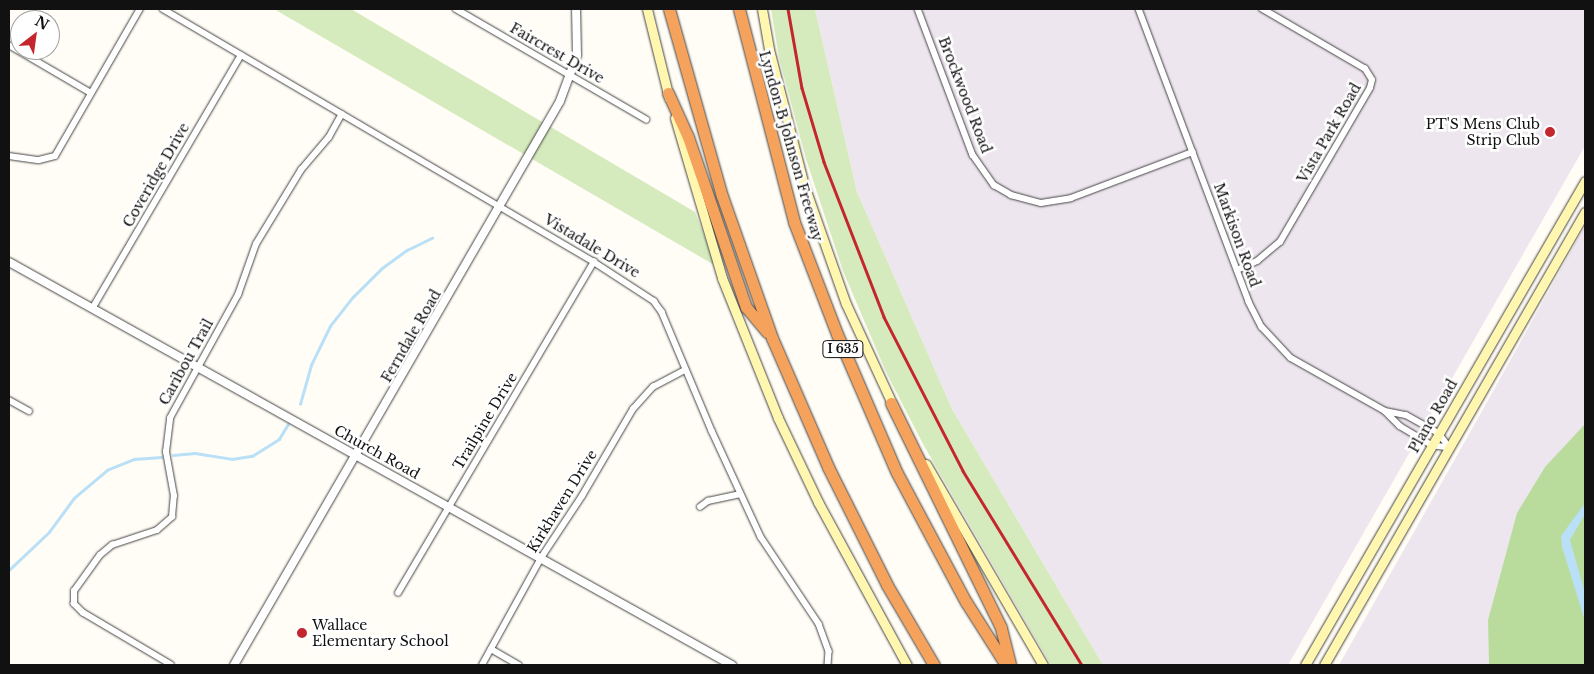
<!DOCTYPE html>
<html>
<head>
<meta charset="utf-8">
<style>
	body { margin:0 }
	#map { position:relative; width:1594px; height:674px; overflow:hidden; background:#fffdf5; font-family:"Libre Baskerville",serif }
	div>[style] { position:absolute }
	.industrial>* { inset:0; background:#eee6ef }
	.green>* { inset:0; background:#d5ebbd }
	.forest>* { inset:0; background:#b9dc9c }
	.water>* { inset:0; background:#b9e0f7 }
	.stream>* { height:2.5px; margin:-1.25px; padding:0 1.25px; transform-origin:1.25px; border-radius:1.25px; background:#b9e0f7 }
	.roads { filter:drop-shadow(0 0 1px #444) drop-shadow(0 0 1px #444) }
	.minor>* { height:5.5px; margin:-2.75px; padding:0 2.75px; transform-origin:2.75px; border-radius:2.75px; background:#fff }
	.tertiary>* { height:8px; margin:-4px; padding:0 4px; transform-origin:4px; border-radius:4px; background:#fff }
	.secondary>* { height:9px; margin:-4.5px; padding:0 4.5px; transform-origin:4.5px; border-radius:4.5px; background:#fff6b0 }
	.motorway>* { height:11px; margin:-5.5px; padding:0 5.5px; transform-origin:5.5px; border-radius:5.5px; background:#f5a25d }
	.rail>* { height:2.5px; margin:-1.25px; padding:0 1.25px; transform-origin:1.25px; border-radius:1.25px; background:#c4262e }
	.dots>* { width:14px; height:14px; translate:-50% -50%; box-sizing:border-box; border:2px solid #fff; border-radius:50% }
	span { translate:-50% -50%; white-space:nowrap; text-align:center; line-height:1.15; -webkit-text-stroke:5px #fff; paint-order:stroke }
	.shield-label span { padding:1px 4px; background:#fff; border:1px solid; border-radius:4px; -webkit-text-stroke-width:0 }
	.shield-label { font-size:12px; color:#111; font-weight:700 }
	.street-label { font-size:14px; color:#111 }
	.poi-label { font-size:14px; color:#111 }
	.right { translate:-100% -50%; text-align:right }
	.left { translate:0 -50%; text-align:left }
	.frame { position:absolute; inset:0; border:10px solid #111; pointer-events:none }
	.north { position:absolute; left:10px; top:10px; width:50px; height:50px; box-sizing:border-box; background:#fff; border:1px solid #a0a0a0; border-radius:50%; rotate:30deg; font-size:14px; font-weight:700; line-height:20px; text-align:center; color:#111 }
	.north::after { content:''; display:block; margin:auto; width:18px; height:22px; background:#c4262e; clip-path:polygon(50% 0,100% 100%,50% 72%,0 100%) }
</style>
</head>
<body>
<div id="map">
	<div class="industrial">
		<i style="clip-path:polygon(815px 9px,1585px 9px,1585px 146px,1288px 665px,1103px 665px,952px 409px,857px 192px)"></i>
		<i style="clip-path:polygon(1585px 226px,1585px 665px,1339px 665px,1473px 427px)"></i>
	</div>
	<div class="green">
		<i style="clip-path:polygon(274px 9px,351px 9px,695px 212px,716px 266px)"></i>
		<i style="clip-path:polygon(771px 9px,815px 9px,857px 192px,952px 409px,1103px 665px,1051px 665px,923px 444px,886px 372px,843px 271px,806px 159px,779px 58px)"></i>
	</div>
	<div class="forest">
		<i style="clip-path:polygon(1585px 424px,1585px 665px,1489px 665px,1488px 620px,1517px 513px,1545px 467px)"></i>
	</div>
	<div class="water">
		<i style="clip-path:polygon(1585px 503px,1585px 514px,1570px 540px,1585px 593px,1585px 621px,1562px 547px,1561px 536px)"></i>
	</div>
	<div class="stream">
		<i style="left:300px;top:404px;width:41px;rotate:-74.2deg"></i>
		<i style="left:311px;top:365px;width:43px;rotate:-64deg"></i>
		<i style="left:330px;top:326px;width:37px;rotate:-52deg"></i>
		<i style="left:353px;top:297px;width:41px;rotate:-45deg"></i>
		<i style="left:382px;top:268px;width:31px;rotate:-36deg"></i>
		<i style="left:407px;top:250px;width:28px;rotate:-26deg"></i>
		<i style="left:173px;top:455px;width:22px;rotate:-5deg"></i>
		<i style="left:195px;top:453px;width:37px;rotate:9deg"></i>
		<i style="left:232px;top:459px;width:20px;rotate:-9deg"></i>
		<i style="left:252px;top:456px;width:32px;rotate:-32deg"></i>
		<i style="left:279px;top:439px;width:17px;rotate:-59deg"></i>
		<i style="left:9px;top:570px;width:55px;rotate:-43.5deg"></i>
		<i style="left:49px;top:532px;width:42px;rotate:-53.7deg"></i>
		<i style="left:74px;top:498px;width:43px;rotate:-40.3deg"></i>
		<i style="left:107px;top:470px;width:29px;rotate:-22deg"></i>
		<i style="left:134px;top:459px;width:27px;rotate:-4deg"></i>
	</div>
	<div class="roads">
		<div class="minor">
			<i style="left:163px;top:9px;width:500px;rotate:30.4deg"></i>
			<i style="left:594px;top:262px;width:72px;rotate:33deg"></i>
			<i style="left:654px;top:301px;width:14px;rotate:54deg"></i>
			<i style="left:662px;top:312px;width:129px;rotate:67.2deg"></i>
			<i style="left:712px;top:431px;width:117px;rotate:65.2deg"></i>
			<i style="left:761px;top:537px;width:105px;rotate:56.3deg"></i>
			<i style="left:819px;top:624px;width:29px;rotate:70deg"></i>
			<i style="left:829px;top:651px;width:14px;rotate:94deg"></i>
			<i style="left:456px;top:9px;width:220px;rotate:30.1deg"></i>
			<i style="left:918px;top:9px;width:156px;rotate:69.4deg"></i>
			<i style="left:973px;top:155px;width:37px;rotate:55deg"></i>
			<i style="left:994px;top:185px;width:20px;rotate:30deg"></i>
			<i style="left:1011px;top:195px;width:31px;rotate:15deg"></i>
			<i style="left:1041px;top:203px;width:30px;rotate:-9deg"></i>
			<i style="left:1071px;top:198px;width:130px;rotate:-20.7deg"></i>
			<i style="left:1139px;top:9px;width:313px;rotate:69.4deg"></i>
			<i style="left:1249px;top:302px;width:28px;rotate:63deg"></i>
			<i style="left:1262px;top:327px;width:42px;rotate:46.9deg"></i>
			<i style="left:1291px;top:358px;width:108px;rotate:29.4deg"></i>
			<i style="left:1385px;top:411px;width:21px;rotate:45deg"></i>
			<i style="left:1400px;top:426px;width:37px;rotate:31deg"></i>
			<i style="left:1432px;top:445px;width:18px;rotate:9deg"></i>
			<i style="left:9px;top:45px;width:95px;rotate:30.3deg"></i>
			<i style="left:9px;top:156px;width:30px;rotate:8deg"></i>
			<i style="left:39px;top:160px;width:16px;rotate:-14deg"></i>
			<i style="left:55px;top:156px;width:170px;rotate:-60deg"></i>
			<i style="left:1237px;top:270px;width:22px;rotate:-24deg"></i>
			<i style="left:1257px;top:261px;width:30px;rotate:-40deg"></i>
			<i style="left:1280px;top:242px;width:178px;rotate:-59.7deg"></i>
			<i style="left:1370px;top:88px;width:8px;rotate:-76deg"></i>
			<i style="left:1372px;top:80px;width:13px;rotate:-122deg"></i>
			<i style="left:1365px;top:69px;width:119px;rotate:-149.8deg"></i>
			<i style="left:92px;top:309px;width:294px;rotate:-59.6deg"></i>
			<i style="left:9px;top:400px;width:23px;rotate:29deg"></i>
			<i style="left:1385px;top:411px;width:21px;rotate:11deg"></i>
			<i style="left:1406px;top:415px;width:38px;rotate:29deg"></i>
			<i style="left:1439px;top:433px;width:19px;rotate:54deg"></i>
			<i style="left:700px;top:507px;width:10px;rotate:-37deg"></i>
			<i style="left:708px;top:501px;width:33px;rotate:-12deg"></i>
			<i style="left:398px;top:593px;width:385px;rotate:-59.4deg"></i>
			<i style="left:491px;top:649px;width:32px;rotate:30deg"></i>
			<i style="left:171px;top:665px;width:102px;rotate:-149.4deg"></i>
			<i style="left:83px;top:613px;width:13px;rotate:-135deg"></i>
			<i style="left:74px;top:604px;width:13px;rotate:-90deg"></i>
			<i style="left:74px;top:591px;width:44px;rotate:-54.2deg"></i>
			<i style="left:100px;top:555px;width:16px;rotate:-40deg"></i>
			<i style="left:112px;top:545px;width:47px;rotate:-18.4deg"></i>
			<i style="left:157px;top:530px;width:20px;rotate:-41deg"></i>
			<i style="left:172px;top:517px;width:21px;rotate:-85deg"></i>
			<i style="left:174px;top:496px;width:45px;rotate:-100.3deg"></i>
			<i style="left:166px;top:452px;width:34px;rotate:-83deg"></i>
			<i style="left:170px;top:418px;width:141px;rotate:-61.1deg"></i>
			<i style="left:238px;top:295px;width:54px;rotate:-70.6deg"></i>
			<i style="left:256px;top:244px;width:87px;rotate:-58.7deg"></i>
			<i style="left:301px;top:170px;width:43px;rotate:-49.7deg"></i>
			<i style="left:329px;top:137px;width:26px;rotate:-61deg"></i>
			<i style="left:482px;top:665px;width:122px;rotate:-61.1deg"></i>
			<i style="left:541px;top:558px;width:74px;rotate:-56.5deg"></i>
			<i style="left:582px;top:496px;width:101px;rotate:-59.6deg"></i>
			<i style="left:633px;top:409px;width:30px;rotate:-48deg"></i>
			<i style="left:653px;top:387px;width:36px;rotate:-28deg"></i>
		</div>
		<div class="tertiary">
			<i style="left:9px;top:262px;width:828px;rotate:29.14deg"></i>
			<i style="left:234px;top:665px;width:651px;rotate:-59.97deg"></i>
			<i style="left:560px;top:101px;width:49px;rotate:-69.7deg"></i>
			<i style="left:577px;top:55px;width:46px;rotate:-91.2deg"></i>
		</div>
		<div class="secondary">
			<i style="left:647px;top:9px;width:92px;rotate:76.1deg"></i>
			<i style="left:762px;top:9px;width:41px;rotate:80.1deg"></i>
			<i style="left:769px;top:49px;width:140px;rotate:75.6deg"></i>
			<i style="left:804px;top:185px;width:126px;rotate:70.6deg"></i>
			<i style="left:846px;top:304px;width:115px;rotate:65.2deg"></i>
			<i style="left:675px;top:118px;width:167px;rotate:73.6deg"></i>
			<i style="left:722px;top:278px;width:151px;rotate:68.2deg"></i>
			<i style="left:778px;top:418px;width:93px;rotate:64.5deg"></i>
			<i style="left:818px;top:502px;width:186px;rotate:61.4deg"></i>
			<i style="left:926px;top:464px;width:233px;rotate:59.8deg"></i>
			<i style="left:1305px;top:665px;width:559px;rotate:-59.95deg"></i>
			<i style="left:1324px;top:665px;width:523px;rotate:-60.05deg"></i>
		</div>
		<div class="motorway">
			<i style="left:669px;top:9px;width:194px;rotate:74.2deg"></i>
			<i style="left:722px;top:196px;width:151px;rotate:70.6deg"></i>
			<i style="left:772px;top:338px;width:141px;rotate:66.5deg"></i>
			<i style="left:828px;top:467px;width:132px;rotate:63.4deg"></i>
			<i style="left:887px;top:585px;width:93px;rotate:59.6deg"></i>
			<i style="left:739px;top:9px;width:220px;rotate:75.5deg"></i>
			<i style="left:794px;top:222px;width:120px;rotate:69deg"></i>
			<i style="left:837px;top:334px;width:151px;rotate:66.7deg"></i>
			<i style="left:897px;top:473px;width:146px;rotate:61.9deg"></i>
			<i style="left:966px;top:602px;width:75px;rotate:57.6deg"></i>
			<i style="left:668px;top:93px;width:48px;rotate:65.6deg"></i>
			<i style="left:688px;top:137px;width:180px;rotate:71.2deg"></i>
			<i style="left:746px;top:307px;width:33px;rotate:50deg"></i>
			<i style="left:891px;top:403px;width:250px;rotate:63.9deg"></i>
			<i style="left:1001px;top:628px;width:38px;rotate:76deg"></i>
		</div>
	</div>
	<div class="rail">
		<i style="left:788px;top:9px;width:80px;rotate:80deg"></i>
		<i style="left:802px;top:88px;width:77px;rotate:73.4deg"></i>
		<i style="left:824px;top:162px;width:166px;rotate:68.8deg"></i>
		<i style="left:884px;top:317px;width:173px;rotate:62.8deg"></i>
		<i style="left:963px;top:471px;width:228px;rotate:58.5deg"></i>
	</div>
	<div class="dots">
		<i style="left:1550px;top:132px;background:#c4262e"></i>
		<i style="left:302px;top:633px;background:#c4262e"></i>
	</div>
	<div class="shield-label">
		<span style="left:843px;top:349px">I 635</span>
	</div>
	<div class="street-label">
		<span style="left:557px;top:53px;rotate:30deg">Faircrest Drive</span>
		<span style="left:965px;top:95px;rotate:69deg">Brockwood Road</span>
		<span style="left:1329px;top:133px;rotate:-60deg">Vista Park Road</span>
		<span style="left:791px;top:146px;rotate:74deg">Lyndon B Johnson Freeway</span>
		<span style="left:156px;top:175px;rotate:-60deg">Coveridge Drive</span>
		<span style="left:1237px;top:235px;rotate:70deg">Markison Road</span>
		<span style="left:592px;top:246px;rotate:31deg">Vistadale Drive</span>
		<span style="left:411px;top:336px;rotate:-60deg">Ferndale Road</span>
		<span style="left:186px;top:362px;rotate:-61deg">Caribou Trail</span>
		<span style="left:1433px;top:416px;rotate:-60deg">Plano Road</span>
		<span style="left:485px;top:421px;rotate:-59deg">Trailpine Drive</span>
		<span style="left:377px;top:452px;rotate:29deg">Church Road</span>
		<span style="left:562px;top:501px;rotate:-58deg">Kirkhaven Drive</span>
	</div>
	<div class="poi-label">
		<span class="right" style="left:1540px;top:132px">PT'S Mens Club<br>Strip Club</span>
		<span class="left" style="left:312px;top:633px">Wallace<br>Elementary School</span>
	</div>
	<div class="frame"></div>
	<div class="north">N</div>
</div>
</body>
</html>
